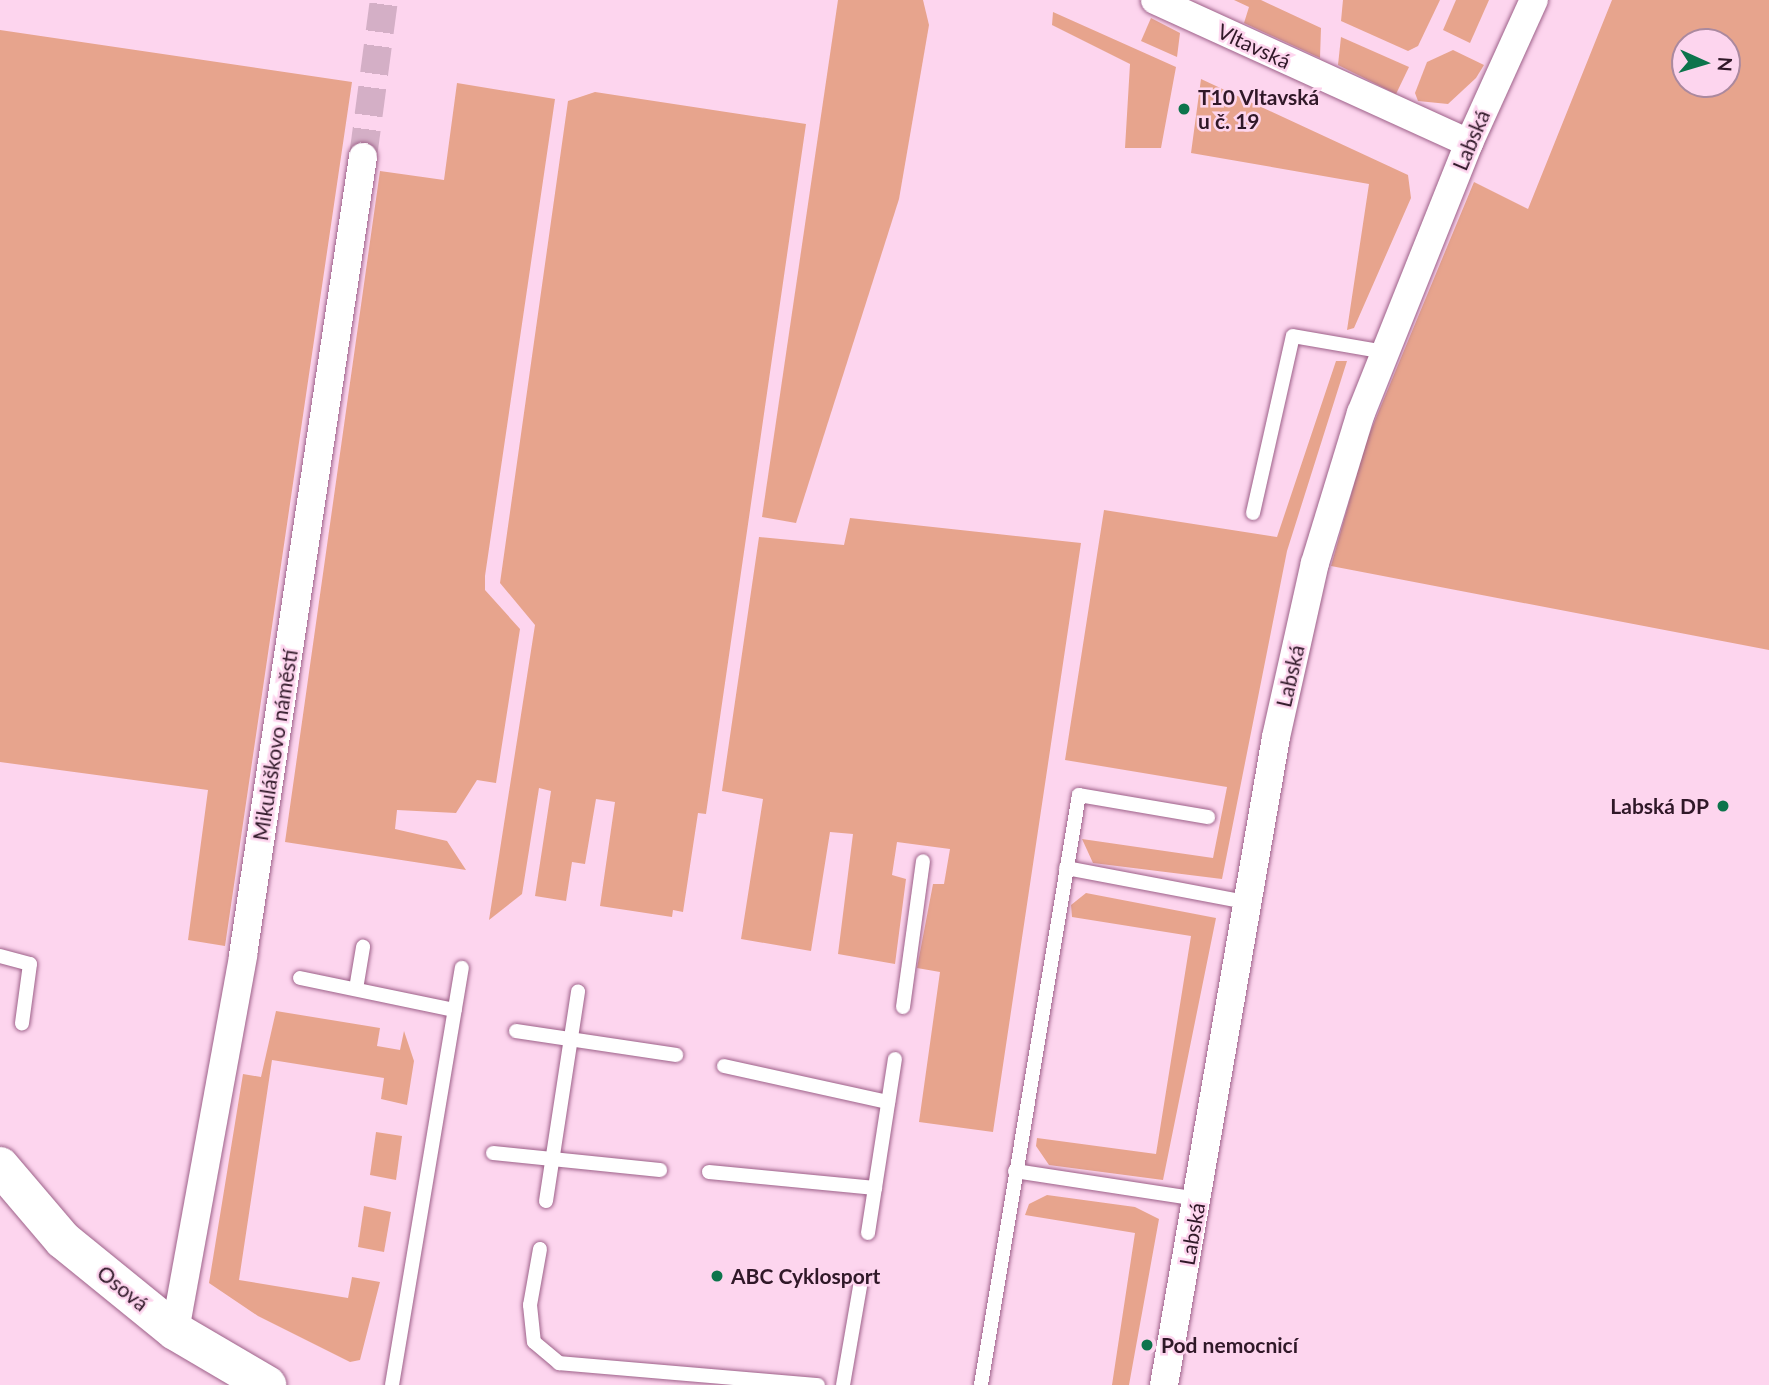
<!DOCTYPE html>
<html>
<head>
<meta charset="utf-8">
<style>
	body { margin:0 }
	#map { position:relative; width:1769px; height:1385px; overflow:hidden; background:#fdd5ee; font-family:Lato,sans-serif }
	div>[style] { position:absolute }
	.green>* { inset:0; background:#e7a48d }
	.street-tunnel>* { height:28px; margin-top:-14px; transform-origin:0; background:repeating-linear-gradient(90deg,#d4afc6 0 28px,transparent 0 42px) }
	.roads { filter:drop-shadow(0 0 2px #9d6189) drop-shadow(0 0 2px #9d6189) }
	.lane>* { height:14px; margin:-7px; padding:0 7px; transform-origin:7px; border-radius:7px; background:#fff }
	.street>* { height:28px; margin:-14px; padding:0 14px; transform-origin:14px; border-radius:14px; background:#fff }
	.secondary>* { height:38px; margin:-19px; padding:0 19px; transform-origin:19px; border-radius:19px; background:#fff }
	.dots>* { width:19px; height:19px; translate:-50% -50%; box-sizing:border-box; border:4px solid #fdd5ee; border-radius:50% }
	span { translate:-50% -50%; white-space:nowrap; text-align:center; line-height:1.15; -webkit-text-stroke:5px #fdd5ee; paint-order:stroke }
	.street-label { font-size:21px; color:#301828 }
	.poi-label { font-size:21px; color:#301828; font-weight:700 }
	.left { translate:0 -50%; text-align:left }
	.right { translate:-100% -50%; text-align:right }
	.north { position:absolute; left:1671px; top:28px; width:70px; height:70px; box-sizing:border-box; background:#fdd5ee; border:2px solid #ab899f; border-radius:50%; rotate:94deg; font-size:19px; font-weight:700; line-height:28px; text-align:center; color:#301828 }
	.north::after { content:''; display:block; margin:auto; width:24px; height:32px; background:#0d744c; clip-path:polygon(50% 0,100% 100%,50% 72%,0 100%) }
</style>
</head>
<body>
<div id="map">
	<div class="green">
		<i style="clip-path:polygon(838px 0,923px 0,929px 25px,899px 199px,796px 523px,762px 517px)"></i>
		<i style="clip-path:polygon(1234px 0,1261px 0,1321px 28px,1320px 58px,1244px 23px,1249px 7px)"></i>
		<i style="clip-path:polygon(1343px 0,1440px 0,1418px 46px,1408px 51px,1341px 21px)"></i>
		<i style="clip-path:polygon(1456px 0,1489px 0,1470px 43px,1443px 30px)"></i>
		<i style="clip-path:polygon(evenodd,1612px 0,1769px 0,1769px 650px,1331px 566px,1366px 442px,1474px 182px,1528px 209px,1612px 0,1685px 42px,1727px 42px,1727px 84px,1685px 84px,1685px 42px)"></i>
		<i style="clip-path:polygon(1053px 12px,1176px 67px,1161px 148px,1125px 148px,1130px 64px,1052px 25px)"></i>
		<i style="clip-path:polygon(1151px 18px,1180px 33px,1177px 57px,1141px 41px)"></i>
		<i style="clip-path:polygon(0 30px,352px 82px,225px 946px,188px 940px,208px 790px,0 762px)"></i>
		<i style="clip-path:polygon(1341px 37px,1409px 67px,1396px 94px,1338px 65px)"></i>
		<i style="clip-path:polygon(1453px 50px,1484px 65px,1476px 78px,1448px 104px,1418px 101px,1415px 93px,1427px 62px)"></i>
		<i style="clip-path:polygon(1201px 79px,1408px 175px,1411px 198px,1354px 328px,1347px 330px,1369px 184px,1191px 153px)"></i>
		<i style="clip-path:polygon(457px 83px,555px 99px,485px 576px,485px 590px,520px 629px,496px 783px,477px 780px,456px 813px,397px 810px,395px 829px,447px 841px,466px 870px,285px 842px,380px 171px,444px 180px)"></i>
		<i style="clip-path:polygon(595px 92px,806px 124px,706px 814px,698px 813px,683px 912px,673px 910px,672px 917px,600px 906px,615px 802px,596px 799px,585px 864px,572px 862px,566px 901px,535px 896px,551px 791px,539px 788px,522px 894px,489px 920px,535px 625px,500px 583px,568px 101px)"></i>
		<i style="clip-path:polygon(1336px 361px,1347px 361px,1287px 551px,1222px 879px,1093px 863px,1082px 839px,1213px 858px,1227px 787px,1065px 760px,1104px 510px,1277px 537px)"></i>
		<i style="clip-path:polygon(850px 518px,1081px 543px,993px 1132px,919px 1122px,940px 972px,917px 968px,933px 884px,944px 884px,950px 849px,897px 842px,892px 875px,906px 879px,895px 964px,838px 954px,853px 834px,830px 832px,811px 951px,741px 939px,763px 799px,722px 791px,759px 537px,844px 545px)"></i>
		<i style="clip-path:polygon(1086px 893px,1216px 918px,1163px 1180px,1049px 1165px,1036px 1146px,1037px 1138px,1156px 1154px,1191px 936px,1072px 917px,1071px 905px)"></i>
		<i style="clip-path:polygon(276px 1011px,380px 1028px,377px 1046px,400px 1050px,404px 1031px,414px 1061px,407px 1105px,381px 1099px,384px 1078px,272px 1060px,239px 1280px,348px 1298px,352px 1277px,380px 1282px,360px 1360px,350px 1362px,258px 1316px,209px 1283px,243px 1074px,261px 1077px)"></i>
		<i style="clip-path:polygon(376px 1132px,402px 1136px,396px 1180px,370px 1175px)"></i>
		<i style="clip-path:polygon(1047px 1195px,1135px 1207px,1159px 1219px,1129px 1385px,1112px 1385px,1135px 1233px,1025px 1215px,1029px 1204px)"></i>
		<i style="clip-path:polygon(364px 1206px,391px 1212px,384px 1252px,358px 1247px)"></i>
	</div>
	<div class="street-tunnel">
		<i style="left:363px;top:157px;width:158px;rotate:-82.4deg"></i>
	</div>
	<div class="roads">
		<div class="lane">
			<i style="left:1253px;top:513px;width:181px;rotate:-77.3deg"></i>
			<i style="left:1293px;top:336px;width:93px;rotate:9.9deg"></i>
			<i style="left:1066px;top:868px;width:183px;rotate:10.7deg"></i>
			<i style="left:0;top:956px;width:31px;rotate:15deg"></i>
			<i style="left:30px;top:964px;width:60px;rotate:97.7deg"></i>
			<i style="left:300px;top:978px;width:158px;rotate:11.7deg"></i>
			<i style="left:356px;top:989px;width:43px;rotate:-80.5deg"></i>
			<i style="left:903px;top:1007px;width:147px;rotate:-82.2deg"></i>
			<i style="left:516px;top:1031px;width:162px;rotate:8.5deg"></i>
			<i style="left:724px;top:1066px;width:168px;rotate:12.4deg"></i>
			<i style="left:493px;top:1153px;width:168px;rotate:5.8deg"></i>
			<i style="left:1015px;top:1171px;width:185px;rotate:8.7deg"></i>
			<i style="left:709px;top:1172px;width:167px;rotate:5.5deg"></i>
			<i style="left:546px;top:1201px;width:212px;rotate:-81.3deg"></i>
			<i style="left:868px;top:1233px;width:176px;rotate:-81.2deg"></i>
			<i style="left:540px;top:1249px;width:57px;rotate:100.1deg"></i>
			<i style="left:530px;top:1305px;width:37px;rotate:84deg"></i>
			<i style="left:534px;top:1342px;width:33px;rotate:40deg"></i>
			<i style="left:559px;top:1363px;width:260px;rotate:4.9deg"></i>
			<i style="left:392px;top:1385px;width:423px;rotate:-80.5deg"></i>
			<i style="left:843px;top:1385px;width:106px;rotate:-80.2deg"></i>
			<i style="left:981px;top:1385px;width:598px;rotate:-80.57deg"></i>
			<i style="left:1079px;top:795px;width:131px;rotate:9.7deg"></i>
		</div>
		<div class="street">
			<i style="left:1155px;top:0;width:345px;rotate:24.5deg"></i>
			<i style="left:175px;top:1331px;width:382px;rotate:-79.7deg"></i>
			<i style="left:243px;top:955px;width:807px;rotate:-81.45deg"></i>
			<i style="left:1164px;top:1385px;width:658px;rotate:-80.19deg"></i>
			<i style="left:1276px;top:737px;width:178px;rotate:-77.4deg"></i>
			<i style="left:1315px;top:563px;width:157px;rotate:-73deg"></i>
			<i style="left:1361px;top:413px;width:291px;rotate:-68.2deg"></i>
			<i style="left:1469px;top:143px;width:157px;rotate:-65.6deg"></i>
		</div>
		<div class="secondary">
			<i style="left:0;top:1166px;width:97px;rotate:49.6deg"></i>
			<i style="left:63px;top:1240px;width:144px;rotate:39.1deg"></i>
			<i style="left:175px;top:1331px;width:107px;rotate:30.4deg"></i>
		</div>
	</div>
	<div class="dots">
		<i style="left:1184px;top:109px;background:#0d744c"></i>
		<i style="left:1723px;top:806px;background:#0d744c"></i>
		<i style="left:717px;top:1276px;background:#0d744c"></i>
		<i style="left:1147px;top:1345px;background:#0d744c"></i>
	</div>
	<div class="street-label">
		<span style="left:1254px;top:46px;rotate:25deg">Vltavská</span>
		<span style="left:1471px;top:140px;rotate:-67deg">Labská</span>
		<span style="left:1290px;top:676px;rotate:-77deg">Labská</span>
		<span style="left:275px;top:745px;rotate:-81deg">Mikuláškovo náměstí</span>
		<span style="left:1192px;top:1234px;rotate:-80deg">Labská</span>
		<span style="left:123px;top:1288px;rotate:39deg">Osová</span>
	</div>
	<div class="poi-label">
		<span class="left" style="left:1198px;top:109px">T10 Vltavská<br>u č. 19</span>
		<span class="right" style="left:1709px;top:806px">Labská DP</span>
		<span class="left" style="left:731px;top:1276px">ABC Cyklosport</span>
		<span class="left" style="left:1161px;top:1345px">Pod nemocnicí</span>
	</div>
	<div class="north">N</div>
</div>
</body>
</html>
